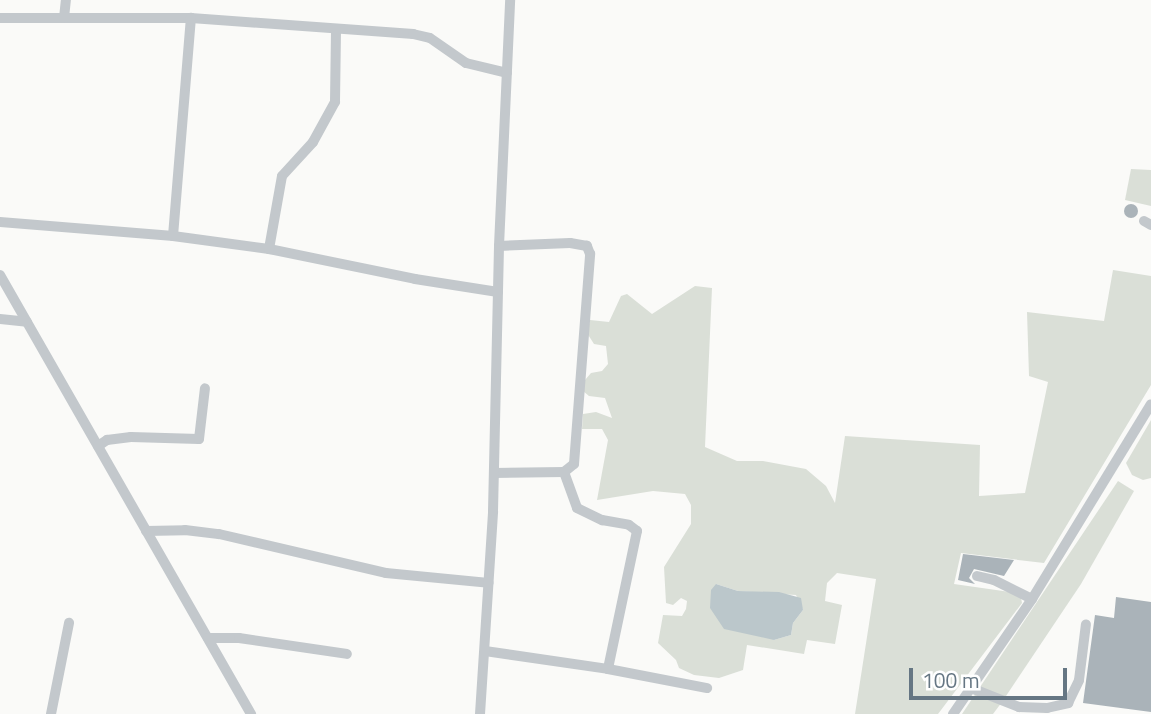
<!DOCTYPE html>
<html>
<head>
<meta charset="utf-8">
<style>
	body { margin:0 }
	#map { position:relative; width:1151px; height:714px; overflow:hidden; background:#fafaf8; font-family:"Titillium Web",sans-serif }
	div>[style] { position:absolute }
	.green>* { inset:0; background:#dadfd7 }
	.water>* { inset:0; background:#bbc7cb }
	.building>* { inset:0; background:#aab3b9 }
	.round { border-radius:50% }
	.minor>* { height:10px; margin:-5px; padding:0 5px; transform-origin:5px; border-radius:5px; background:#c3c8cc }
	span { translate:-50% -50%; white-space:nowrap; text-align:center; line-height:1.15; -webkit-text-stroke:7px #fff; paint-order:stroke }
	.scale { position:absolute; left:909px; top:668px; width:158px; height:32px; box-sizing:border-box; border:4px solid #657683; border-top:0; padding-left:9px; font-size:21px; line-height:24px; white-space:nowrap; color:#657683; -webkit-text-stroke:5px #fff; paint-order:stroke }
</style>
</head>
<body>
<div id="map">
	<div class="green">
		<i style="clip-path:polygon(1131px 169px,1151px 170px,1151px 206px,1125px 200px)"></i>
		<i style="clip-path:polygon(evenodd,1113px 270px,1151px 276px,1151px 385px,1044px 563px,961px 553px,954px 584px,1010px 592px,1021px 598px,1022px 603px,938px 714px,855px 714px,876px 579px,837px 573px,827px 583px,825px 601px,842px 605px,835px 644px,807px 640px,804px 654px,747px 645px,743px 670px,719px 678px,694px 675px,679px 668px,676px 660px,658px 643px,663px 615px,682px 616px,686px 609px,687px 601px,681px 598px,673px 605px,666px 603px,664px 567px,691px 524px,691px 505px,685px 494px,653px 491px,597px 500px,608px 440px,602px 429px,582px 429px,583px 414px,596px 412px,612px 418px,605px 398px,589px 396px,583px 391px,585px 380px,591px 373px,602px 371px,608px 364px,606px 346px,594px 344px,587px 333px,590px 320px,609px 322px,621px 296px,627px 294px,652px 314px,695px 286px,712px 288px,705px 447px,737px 461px,763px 461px,806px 469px,826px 486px,835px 503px,845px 436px,980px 445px,979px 496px,1025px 493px,1048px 382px,1029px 376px,1027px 312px,1104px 321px,1113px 270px,716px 584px,738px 591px,796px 595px,803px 610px,793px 623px,791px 635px,774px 640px,716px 584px)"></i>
		<i style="clip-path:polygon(1151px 420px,1151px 478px,1143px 480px,1132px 475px,1126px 463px)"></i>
		<i style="clip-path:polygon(1118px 481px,1134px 491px,1081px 584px,1002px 702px,993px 714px,962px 714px)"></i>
	</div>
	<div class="water">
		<i style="clip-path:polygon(716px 584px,738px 591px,779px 592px,801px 598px,803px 610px,793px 623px,791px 635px,774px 640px,724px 629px,710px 608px,711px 590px)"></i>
	</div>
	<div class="building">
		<i class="round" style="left:1124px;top:204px;width:14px;height:14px"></i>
		<i style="clip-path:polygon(963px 554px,1014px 560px,1004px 576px,974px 569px,969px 578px,975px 584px,958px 580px)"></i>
		<i style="clip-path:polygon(1116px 597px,1151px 602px,1151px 712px,1083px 703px,1095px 615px,1114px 618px)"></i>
	</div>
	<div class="minor">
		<i style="left:0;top:18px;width:191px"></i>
		<i style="left:191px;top:18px;width:223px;rotate:4.1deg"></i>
		<i style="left:413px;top:34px;width:17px;rotate:13deg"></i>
		<i style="left:430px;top:38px;width:44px;rotate:34.8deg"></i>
		<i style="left:466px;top:63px;width:42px;rotate:13.7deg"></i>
		<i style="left:64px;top:18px;width:18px;rotate:-84deg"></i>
		<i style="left:1144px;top:221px;width:8px;rotate:30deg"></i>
		<i style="left:0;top:222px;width:174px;rotate:4.6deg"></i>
		<i style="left:173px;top:236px;width:97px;rotate:7.7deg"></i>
		<i style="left:269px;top:249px;width:149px;rotate:11.6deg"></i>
		<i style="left:415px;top:279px;width:84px;rotate:8.9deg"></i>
		<i style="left:173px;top:236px;width:219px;rotate:-85.3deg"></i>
		<i style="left:269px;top:249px;width:74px;rotate:-79.9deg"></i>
		<i style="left:282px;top:176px;width:46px;rotate:-47.6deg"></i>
		<i style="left:313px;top:142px;width:46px;rotate:-61.2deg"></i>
		<i style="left:335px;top:102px;width:73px;rotate:-89.2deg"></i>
		<i style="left:0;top:275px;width:506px;rotate:60.24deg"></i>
		<i style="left:0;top:319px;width:27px;rotate:6deg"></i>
		<i style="left:98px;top:446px;width:11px;rotate:-34deg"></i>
		<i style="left:107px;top:440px;width:24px;rotate:-7deg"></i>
		<i style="left:131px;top:437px;width:68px;rotate:1.7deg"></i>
		<i style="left:199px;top:439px;width:51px;rotate:-83.3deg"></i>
		<i style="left:564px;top:472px;width:38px;rotate:70deg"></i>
		<i style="left:577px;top:508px;width:28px;rotate:26deg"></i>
		<i style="left:602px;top:520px;width:27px;rotate:10deg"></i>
		<i style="left:629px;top:525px;width:10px;rotate:37deg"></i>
		<i style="left:637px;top:531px;width:141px;rotate:101.9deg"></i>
		<i style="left:494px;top:473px;width:70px;rotate:-0.8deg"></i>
		<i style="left:564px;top:472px;width:13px;rotate:-39deg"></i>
		<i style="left:574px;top:464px;width:211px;rotate:-85.6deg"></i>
		<i style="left:590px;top:254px;width:9px;rotate:-111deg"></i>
		<i style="left:587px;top:246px;width:17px;rotate:-170deg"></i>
		<i style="left:570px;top:243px;width:71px;rotate:177.6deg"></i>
		<i style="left:146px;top:531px;width:39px;rotate:-1deg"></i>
		<i style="left:185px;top:530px;width:34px;rotate:7deg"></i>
		<i style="left:219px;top:534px;width:171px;rotate:13.1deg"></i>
		<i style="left:386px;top:573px;width:103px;rotate:5.5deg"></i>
		<i style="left:977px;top:576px;width:17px;rotate:13deg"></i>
		<i style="left:994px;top:580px;width:42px;rotate:26.6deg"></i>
		<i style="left:208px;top:638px;width:31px"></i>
		<i style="left:239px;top:638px;width:109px;rotate:8.4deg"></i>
		<i style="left:485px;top:651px;width:124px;rotate:8.3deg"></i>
		<i style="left:608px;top:669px;width:101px;rotate:10.9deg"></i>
		<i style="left:971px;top:688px;width:52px;rotate:21.6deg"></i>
		<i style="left:1019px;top:707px;width:28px;rotate:2deg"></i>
		<i style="left:1047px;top:708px;width:22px;rotate:-13deg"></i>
		<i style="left:1068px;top:703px;width:25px;rotate:-64deg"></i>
		<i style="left:1079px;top:680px;width:56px;rotate:-82.9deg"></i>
		<i style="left:51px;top:714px;width:93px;rotate:-78.8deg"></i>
		<i style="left:480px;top:714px;width:203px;rotate:-86.3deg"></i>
		<i style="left:493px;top:511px;width:265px;rotate:-88.7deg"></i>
		<i style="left:499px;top:246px;width:246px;rotate:-87.4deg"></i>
		<i style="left:953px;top:714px;width:140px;rotate:-55.5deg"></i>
		<i style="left:1032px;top:599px;width:228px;rotate:-58.6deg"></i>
	</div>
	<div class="scale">100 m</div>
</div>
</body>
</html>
